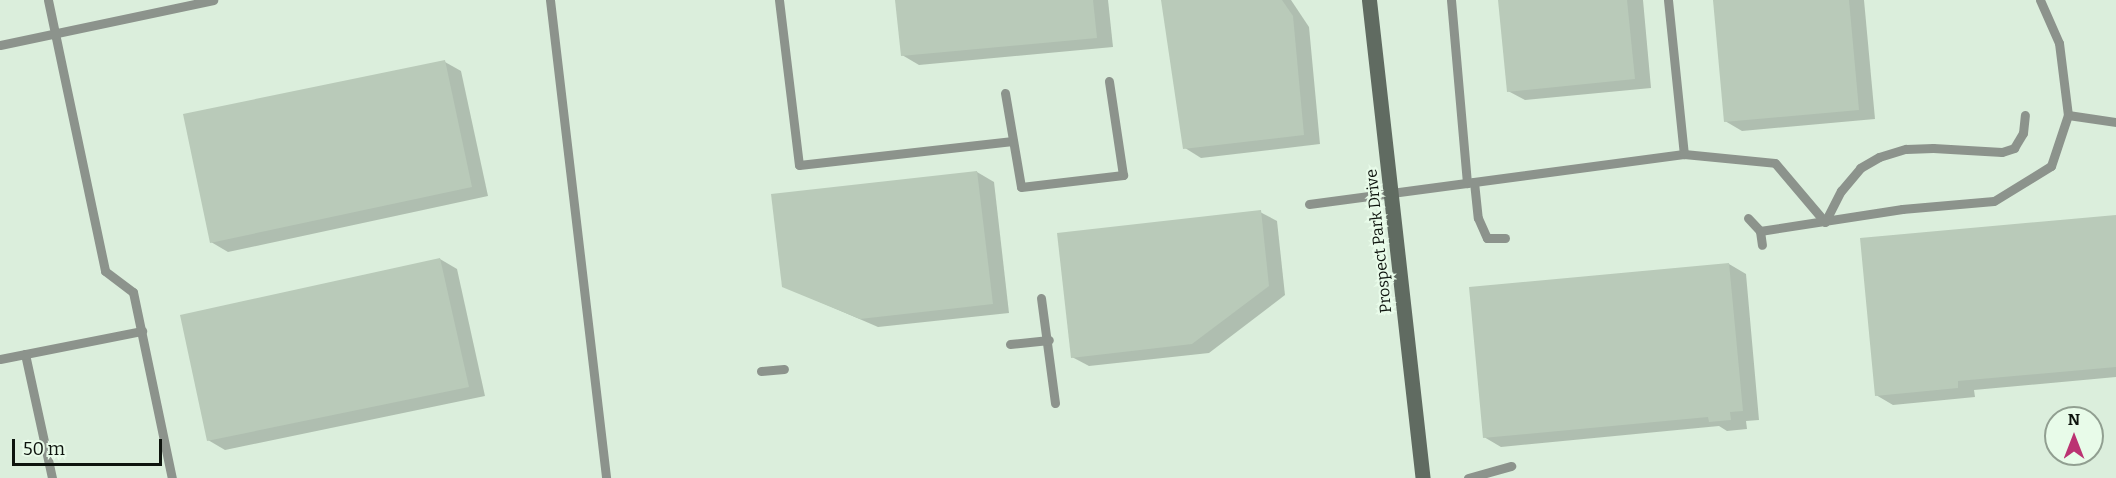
<!DOCTYPE html>
<html>
<head>
<meta charset="utf-8">
<style>
	body { margin:0 }
	#map { position:relative; width:2116px; height:478px; overflow:hidden; background:#dbeedc; font-family:Bitter,serif }
	div>[style] { position:absolute }
	.shadow>* { inset:0; background:#0003 }
	.building>* { inset:0; background:#b9cab9 }
	.lane>* { height:9px; margin:-4.5px; padding:0 4.5px; transform-origin:4.5px; border-radius:4.5px; background:#8c938c }
	.secondary>* { height:15px; margin:-7.5px; padding:0 7.5px; transform-origin:7.5px; border-radius:7.5px; background:#606b61 }
	span { translate:-50% -50%; white-space:nowrap; text-align:center; line-height:1.15; -webkit-text-stroke:4.5px #e8fbe9; paint-order:stroke }
	.street-label { font-size:16px; color:#0e140e }
	.north { position:absolute; left:2044px; top:406px; width:60px; height:60px; box-sizing:border-box; background:#e8fbe9; border:2px solid #919f91; border-radius:50%; rotate:0deg; font-size:16px; font-weight:700; line-height:24px; text-align:center; color:#0e140e }
	.north::after { content:''; display:block; margin:auto; width:21px; height:27px; background:#bb3372; clip-path:polygon(50% 0,100% 100%,50% 72%,0 100%) }
	.scale { position:absolute; left:12px; top:439px; width:150px; height:27px; box-sizing:border-box; border:3px solid #0e140e; border-top:0; padding-left:8px; font-size:18px; line-height:21px; white-space:nowrap; color:#0e140e; -webkit-text-stroke:4px #e8fbe9; paint-order:stroke }
</style>
</head>
<body>
<div id="map">
	<div class="shadow">
		<i style="clip-path:polygon(897px 0,1108px 0,1113px 47px,919px 65px,902px 55px)"></i>
		<i style="clip-path:polygon(1163px 0,1291px 0,1309px 27px,1320px 144px,1201px 158px,1185px 148px)"></i>
		<i style="clip-path:polygon(1499px 0,1643px 0,1651px 88px,1525px 100px,1508px 91px)"></i>
		<i style="clip-path:polygon(1714px 0,1864px 0,1875px 119px,1742px 131px,1725px 121px)"></i>
		<i style="clip-path:polygon(445px 62px,461px 71px,488px 196px,228px 252px,211px 242px)"></i>
		<i style="clip-path:polygon(977px 172px,994px 182px,1009px 313px,878px 327px,783px 286px)"></i>
		<i style="clip-path:polygon(1260px 212px,1277px 221px,1285px 295px,1209px 353px,1089px 366px,1072px 357px)"></i>
		<i style="clip-path:polygon(2116px 216px,2116px 377px,1974px 390px,1975px 397px,1893px 405px,1876px 395px)"></i>
		<i style="clip-path:polygon(440px 259px,457px 269px,485px 396px,225px 450px,208px 440px)"></i>
		<i style="clip-path:polygon(1729px 264px,1746px 274px,1759px 420px,1746px 421px,1747px 429px,1727px 431px,1719px 426px,1501px 447px,1484px 437px)"></i>
	</div>
	<div class="building">
		<i style="clip-path:polygon(895px 0,1093px 0,1097px 38px,901px 56px)"></i>
		<i style="clip-path:polygon(1161px 0,1282px 0,1293px 16px,1304px 135px,1183px 149px)"></i>
		<i style="clip-path:polygon(1498px 0,1627px 0,1635px 79px,1507px 92px)"></i>
		<i style="clip-path:polygon(1713px 0,1849px 0,1859px 110px,1724px 122px)"></i>
		<i style="clip-path:polygon(445px 60px,472px 187px,210px 243px,183px 114px)"></i>
		<i style="clip-path:polygon(977px 171px,993px 304px,860px 319px,782px 287px,771px 194px)"></i>
		<i style="clip-path:polygon(1261px 210px,1269px 286px,1192px 344px,1071px 358px,1057px 233px)"></i>
		<i style="clip-path:polygon(2116px 215px,2116px 367px,1958px 381px,1958px 388px,1875px 396px,1860px 238px)"></i>
		<i style="clip-path:polygon(440px 258px,469px 387px,207px 441px,180px 315px)"></i>
		<i style="clip-path:polygon(1729px 263px,1743px 411px,1730px 412px,1731px 420px,1709px 422px,1708px 417px,1483px 438px,1469px 287px)"></i>
	</div>
	<div class="lane">
		<i style="left:48px;top:0;width:277px;rotate:78.1deg"></i>
		<i style="left:105px;top:271px;width:35px;rotate:37deg"></i>
		<i style="left:133px;top:292px;width:190px;rotate:78.2deg"></i>
		<i style="left:550px;top:0;width:481px;rotate:83.3deg"></i>
		<i style="left:779px;top:0;width:166px;rotate:83.1deg"></i>
		<i style="left:799px;top:165px;width:215px;rotate:-6.4deg"></i>
		<i style="left:1451px;top:0;width:184px;rotate:85deg"></i>
		<i style="left:1668px;top:0;width:155px;rotate:84.1deg"></i>
		<i style="left:2040px;top:0;width:47px;rotate:66.2deg"></i>
		<i style="left:2059px;top:43px;width:73px;rotate:82.9deg"></i>
		<i style="left:2068px;top:115px;width:49px;rotate:8.3deg"></i>
		<i style="left:0;top:45px;width:218px;rotate:-11.9deg"></i>
		<i style="left:1005px;top:93px;width:95px;rotate:80.3deg"></i>
		<i style="left:1021px;top:187px;width:103px;rotate:-6.7deg"></i>
		<i style="left:1123px;top:175px;width:95px;rotate:-98.5deg"></i>
		<i style="left:1474px;top:182px;width:36px;rotate:84deg"></i>
		<i style="left:1478px;top:218px;width:22px;rotate:66deg"></i>
		<i style="left:1487px;top:238px;width:18px"></i>
		<i style="left:1309px;top:204px;width:378px;rotate:-7.6deg"></i>
		<i style="left:1684px;top:154px;width:91px;rotate:5.6deg"></i>
		<i style="left:1775px;top:163px;width:77px;rotate:49.7deg"></i>
		<i style="left:1748px;top:218px;width:18px;rotate:47deg"></i>
		<i style="left:1760px;top:231px;width:14px;rotate:82deg"></i>
		<i style="left:1825px;top:222px;width:35px;rotate:-63deg"></i>
		<i style="left:1841px;top:191px;width:30px;rotate:-50deg"></i>
		<i style="left:1860px;top:168px;width:22px;rotate:-30deg"></i>
		<i style="left:1879px;top:157px;width:28px;rotate:-17deg"></i>
		<i style="left:1906px;top:149px;width:27px;rotate:-2deg"></i>
		<i style="left:1933px;top:148px;width:69px;rotate:3.3deg"></i>
		<i style="left:2002px;top:152px;width:13px;rotate:-18deg"></i>
		<i style="left:2014px;top:148px;width:17px;rotate:-59deg"></i>
		<i style="left:2023px;top:133px;width:18px;rotate:-84deg"></i>
		<i style="left:1760px;top:231px;width:144px;rotate:-8.8deg"></i>
		<i style="left:1902px;top:209px;width:92px;rotate:-5deg"></i>
		<i style="left:1994px;top:201px;width:67px;rotate:-31.6deg"></i>
		<i style="left:2051px;top:166px;width:54px;rotate:-71.6deg"></i>
		<i style="left:1041px;top:298px;width:106px;rotate:82.4deg"></i>
		<i style="left:1010px;top:344px;width:39px;rotate:-6deg"></i>
		<i style="left:25px;top:354px;width:127px;rotate:77.7deg"></i>
		<i style="left:0;top:359px;width:145px;rotate:-11.2deg"></i>
		<i style="left:761px;top:371px;width:23px;rotate:-5deg"></i>
		<i style="left:1468px;top:478px;width:45px;rotate:-15.6deg"></i>
	</div>
	<div class="secondary">
		<i style="left:1369px;top:0;width:481px;rotate:83.6deg"></i>
	</div>
	<div class="street-label">
		<span style="left:1379px;top:241px;rotate:-96deg">Prospect Park Drive</span>
	</div>
	<div class="north">N</div>
	<div class="scale">50 m</div>
</div>
</body>
</html>
